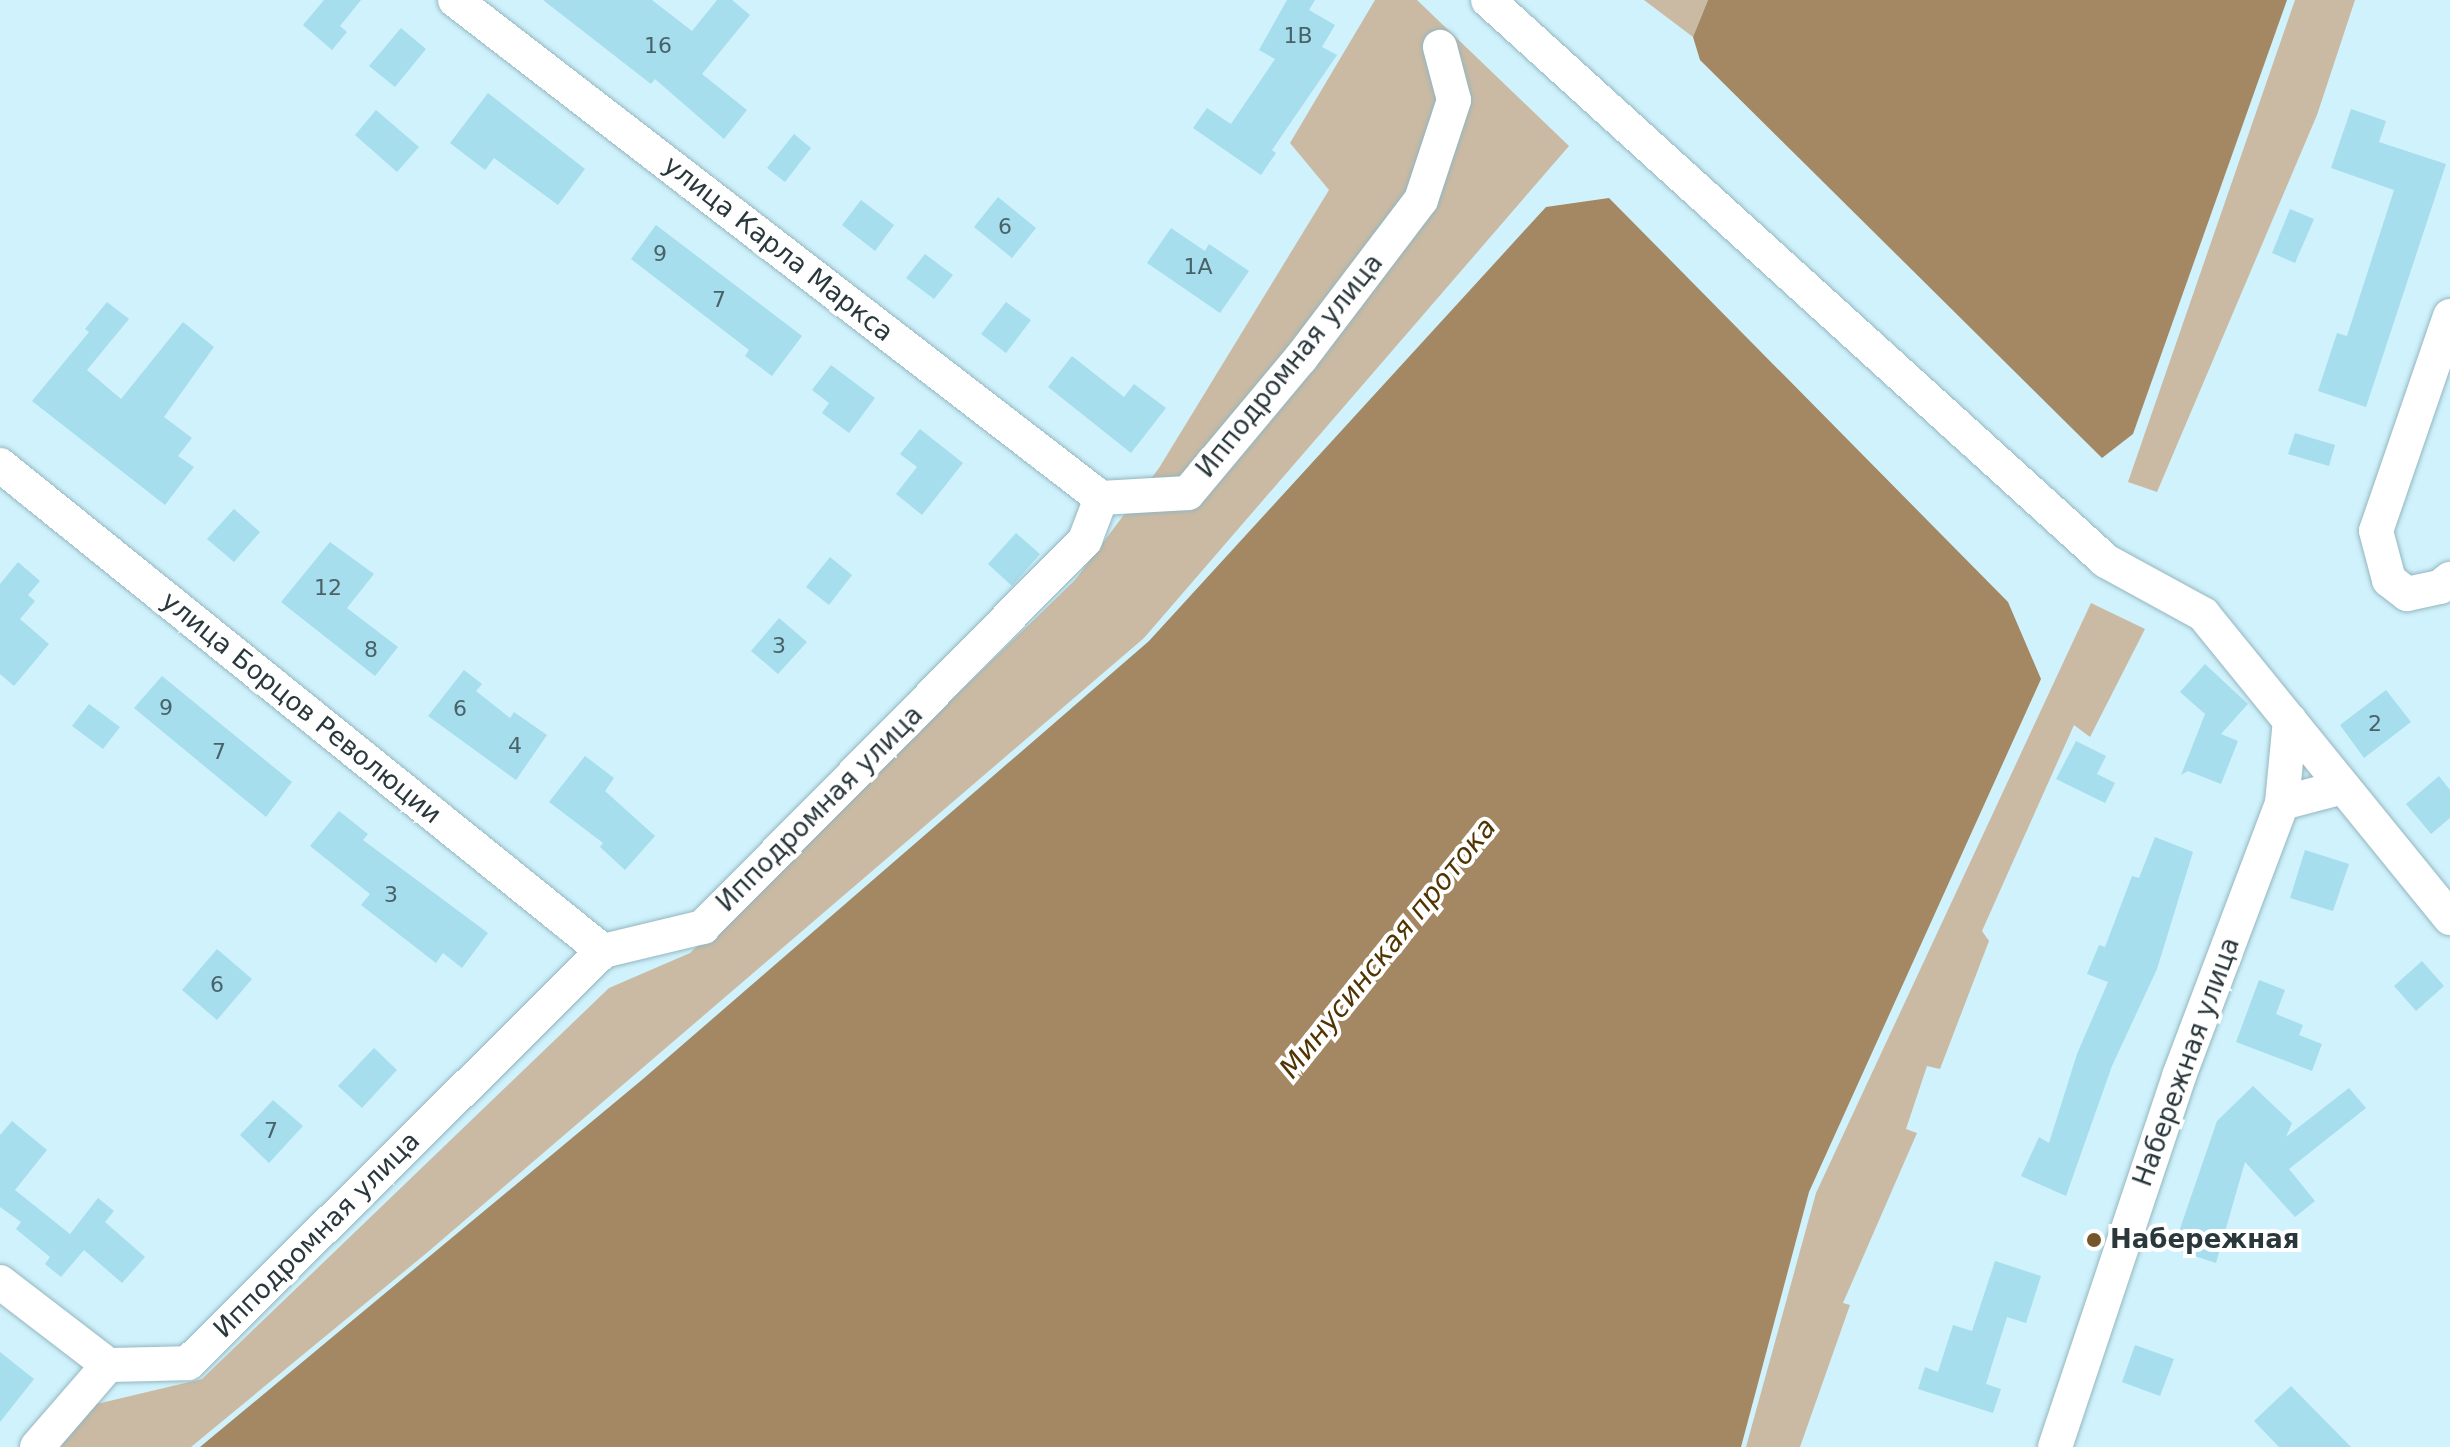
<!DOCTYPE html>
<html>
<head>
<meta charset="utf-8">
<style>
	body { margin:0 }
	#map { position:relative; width:2450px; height:1447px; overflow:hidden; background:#cff2fc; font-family:"DejaVu Sans",sans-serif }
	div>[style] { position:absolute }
	.green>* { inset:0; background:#cbbaa3 }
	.water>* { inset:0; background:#a38863 }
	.building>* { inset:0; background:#a6deed }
	.roads { filter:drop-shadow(0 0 2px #94b6bf) drop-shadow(0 0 2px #94b6bf) }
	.minor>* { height:34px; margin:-17px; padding:0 17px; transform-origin:17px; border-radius:17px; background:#fff }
	.dots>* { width:22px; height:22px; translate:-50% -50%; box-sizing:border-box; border:4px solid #fff; border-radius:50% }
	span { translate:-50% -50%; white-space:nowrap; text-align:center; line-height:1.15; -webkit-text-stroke:8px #fff; paint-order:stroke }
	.number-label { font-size:22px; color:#496268 }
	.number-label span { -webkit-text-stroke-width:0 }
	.street-label { font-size:26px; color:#2a383c }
	.poi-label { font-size:26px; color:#2a383c; font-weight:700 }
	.left { translate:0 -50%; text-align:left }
	.water-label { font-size:28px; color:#503401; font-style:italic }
</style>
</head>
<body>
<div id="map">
	<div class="green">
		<i style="clip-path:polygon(1375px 0,1417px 0,1569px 146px,1144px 638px,429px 1251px,191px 1447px,42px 1447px,84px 1407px,202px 1379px,609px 988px,690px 953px,1075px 580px,1159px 468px,1329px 190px,1290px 143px)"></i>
		<i style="clip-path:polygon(1644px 0,1708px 0,1693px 37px)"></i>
		<i style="clip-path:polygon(2295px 0,2355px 0,2317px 115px,2157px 492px,2128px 482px)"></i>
		<i style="clip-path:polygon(2091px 603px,2145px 629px,2090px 737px,2074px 725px,1982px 931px,1989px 941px,1940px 1069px,1927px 1066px,1906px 1129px,1917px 1133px,1843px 1303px,1850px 1305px,1800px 1447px,1746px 1447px,1816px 1193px)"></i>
	</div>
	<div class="water">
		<i style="clip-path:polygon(1708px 0,2287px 0,2133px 434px,2102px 458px,1700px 60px,1693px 37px)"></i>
		<i style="clip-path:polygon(1609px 198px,2008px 602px,2041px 679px,1809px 1192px,1741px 1447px,200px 1447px,643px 1079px,1149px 641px,1546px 207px)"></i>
	</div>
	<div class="building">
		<i style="clip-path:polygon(324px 0,361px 0,340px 26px,347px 32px,332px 50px,303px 25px)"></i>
		<i style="clip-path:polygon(543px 0,652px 0,692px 31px,717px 0,732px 0,750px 15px,702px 74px,747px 110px,724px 139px,655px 79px,651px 84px)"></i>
		<i style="clip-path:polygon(1287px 0,1315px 0,1309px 10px,1335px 25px,1322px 47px,1337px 55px,1272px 150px,1276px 153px,1261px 175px,1193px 128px,1207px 108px,1231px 124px,1275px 59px,1259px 50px)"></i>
		<i style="clip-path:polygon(401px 28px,426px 49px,395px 87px,369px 66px)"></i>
		<i style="clip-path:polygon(488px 93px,585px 169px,558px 205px,494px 158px,485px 170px,450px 143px)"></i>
		<i style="clip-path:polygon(2351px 109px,2386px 121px,2379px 142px,2446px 164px,2366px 407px,2318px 391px,2337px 333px,2347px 336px,2394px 190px,2331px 168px)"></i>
		<i style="clip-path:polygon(376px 110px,419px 147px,397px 172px,355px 135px)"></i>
		<i style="clip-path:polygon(794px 134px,811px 148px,785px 182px,767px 168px)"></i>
		<i style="clip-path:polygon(998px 197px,1036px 228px,1012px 258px,974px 227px)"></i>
		<i style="clip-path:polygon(861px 200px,894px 225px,875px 251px,842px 225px)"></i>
		<i style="clip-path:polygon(2290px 209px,2314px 219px,2295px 263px,2272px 253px)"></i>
		<i style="clip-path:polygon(656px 225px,802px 336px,772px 376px,745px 356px,749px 350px,631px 259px)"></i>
		<i style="clip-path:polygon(1171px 228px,1205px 251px,1209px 244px,1249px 271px,1220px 313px,1147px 263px)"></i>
		<i style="clip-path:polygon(925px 254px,953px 275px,934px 299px,906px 278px)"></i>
		<i style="clip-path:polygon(107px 302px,129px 319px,87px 370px,121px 399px,183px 322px,214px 347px,164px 417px,192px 438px,178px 456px,194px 467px,165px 505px,32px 401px,89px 332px,85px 329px)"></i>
		<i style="clip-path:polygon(1006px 302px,1031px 320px,1006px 353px,981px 334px)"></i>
		<i style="clip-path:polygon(1072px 356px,1124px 397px,1134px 384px,1166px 408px,1131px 453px,1048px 387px)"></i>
		<i style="clip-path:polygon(831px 365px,875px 398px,849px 433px,822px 413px,829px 403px,812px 390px)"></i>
		<i style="clip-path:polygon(920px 429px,963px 463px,922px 515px,896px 494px,917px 467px,900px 454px)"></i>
		<i style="clip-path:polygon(2295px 433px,2335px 445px,2329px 466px,2288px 454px)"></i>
		<i style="clip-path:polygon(234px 509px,260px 532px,234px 562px,207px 539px)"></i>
		<i style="clip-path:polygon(1016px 533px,1040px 554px,1012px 586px,988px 564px)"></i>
		<i style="clip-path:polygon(330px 542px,374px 574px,347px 608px,398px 647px,375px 676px,281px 602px)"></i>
		<i style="clip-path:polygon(830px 557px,852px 575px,829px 605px,806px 587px)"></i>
		<i style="clip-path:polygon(18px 562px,40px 581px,28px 595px,35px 601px,20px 619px,49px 644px,14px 686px,0 674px,0 584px)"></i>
		<i style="clip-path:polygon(779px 618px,807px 642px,778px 674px,751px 651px)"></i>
		<i style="clip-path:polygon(2205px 664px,2248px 704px,2221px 734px,2238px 741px,2221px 784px,2188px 771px,2181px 775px,2205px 714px,2180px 692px)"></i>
		<i style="clip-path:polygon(464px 670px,482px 684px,476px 691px,510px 718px,514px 712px,547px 735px,516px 780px,428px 716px)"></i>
		<i style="clip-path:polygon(162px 676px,292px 782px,266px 817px,134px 708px)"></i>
		<i style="clip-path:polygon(2386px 690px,2411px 722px,2364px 758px,2340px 725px)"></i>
		<i style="clip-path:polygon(89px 704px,120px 727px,103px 749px,72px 726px)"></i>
		<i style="clip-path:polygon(2076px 741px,2106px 756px,2097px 774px,2115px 783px,2105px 803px,2056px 779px)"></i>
		<i style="clip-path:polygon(585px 756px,614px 778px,605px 791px,655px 836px,625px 870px,600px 847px,603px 843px,549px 802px)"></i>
		<i style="clip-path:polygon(2439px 776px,2450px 790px,2450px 818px,2431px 834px,2406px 804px)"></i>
		<i style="clip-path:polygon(339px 811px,368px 834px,363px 840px,488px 933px,462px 968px,443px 953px,436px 963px,361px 905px,370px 894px,310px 846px)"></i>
		<i style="clip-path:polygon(2155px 837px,2193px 852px,2157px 969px,2112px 1066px,2066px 1196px,2021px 1176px,2039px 1137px,2049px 1143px,2077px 1054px,2108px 982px,2087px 974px,2099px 945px,2105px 947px,2132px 876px,2139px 878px)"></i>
		<i style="clip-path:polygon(2305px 850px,2349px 864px,2333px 911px,2290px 898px)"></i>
		<i style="clip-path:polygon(217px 949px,252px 979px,217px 1020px,182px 990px)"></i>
		<i style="clip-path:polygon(2422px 961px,2444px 986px,2416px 1011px,2394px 986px)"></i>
		<i style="clip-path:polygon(2259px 980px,2285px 990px,2276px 1014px,2303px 1025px,2299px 1035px,2322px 1044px,2312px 1071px,2236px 1042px)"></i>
		<i style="clip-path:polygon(374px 1048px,397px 1070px,362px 1108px,338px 1086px)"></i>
		<i style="clip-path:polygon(2253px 1086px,2292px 1123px,2286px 1137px,2349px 1088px,2366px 1108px,2289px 1169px,2315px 1201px,2295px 1217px,2245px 1162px,2216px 1263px,2173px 1249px,2217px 1121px)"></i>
		<i style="clip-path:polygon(273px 1100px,303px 1126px,269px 1163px,240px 1135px)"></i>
		<i style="clip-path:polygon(12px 1121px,47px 1150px,15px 1190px,70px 1234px,98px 1198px,114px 1211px,105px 1222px,145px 1257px,122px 1283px,84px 1250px,61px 1277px,45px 1264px,50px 1257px,16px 1229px,21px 1222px,0 1207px,0 1135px)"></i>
		<i style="clip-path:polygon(1995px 1261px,2041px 1276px,2026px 1323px,2007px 1317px,1986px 1384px,2001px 1389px,1993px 1413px,1918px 1389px,1925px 1367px,1938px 1372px,1953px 1325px,1972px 1331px)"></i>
		<i style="clip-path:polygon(2135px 1345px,2174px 1359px,2160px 1396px,2122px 1382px)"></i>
		<i style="clip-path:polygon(0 1352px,34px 1379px,0 1422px)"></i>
		<i style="clip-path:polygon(2291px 1386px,2351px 1447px,2279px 1447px,2254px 1421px)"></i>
	</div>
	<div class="roads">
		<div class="minor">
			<i style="left:455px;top:0;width:816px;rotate:37.63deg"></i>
			<i style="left:1488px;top:0;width:835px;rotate:42.23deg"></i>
			<i style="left:2106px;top:561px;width:111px;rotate:28.7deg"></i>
			<i style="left:2203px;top:614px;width:392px;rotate:50.9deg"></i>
			<i style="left:2450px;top:316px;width:227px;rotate:109deg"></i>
			<i style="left:2376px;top:531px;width:51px;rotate:75.1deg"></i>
			<i style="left:2389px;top:580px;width:23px;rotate:38deg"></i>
			<i style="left:2407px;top:594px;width:34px;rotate:-12deg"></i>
			<i style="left:2440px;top:587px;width:13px;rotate:-39deg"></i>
			<i style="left:0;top:465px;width:774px;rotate:38.87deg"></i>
			<i style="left:2282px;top:803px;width:63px;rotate:-14.7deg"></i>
			<i style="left:0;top:1282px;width:136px;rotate:37.5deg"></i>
			<i style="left:37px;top:1447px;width:108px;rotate:-49.1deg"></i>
			<i style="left:108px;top:1365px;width:80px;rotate:-1.4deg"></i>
			<i style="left:188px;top:1363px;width:585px;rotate:-44.79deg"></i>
			<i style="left:603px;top:951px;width:103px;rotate:-13.5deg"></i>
			<i style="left:703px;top:927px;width:544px;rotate:-45.37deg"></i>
			<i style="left:1085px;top:540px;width:45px;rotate:-69.1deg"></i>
			<i style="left:1101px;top:498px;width:87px;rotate:-3.3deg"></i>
			<i style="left:1188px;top:493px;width:176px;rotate:-50.1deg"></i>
			<i style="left:1301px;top:358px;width:198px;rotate:-52.8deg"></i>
			<i style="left:1421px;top:200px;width:105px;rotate:-71.7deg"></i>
			<i style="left:1454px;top:100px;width:55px;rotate:-104.8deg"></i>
			<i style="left:2055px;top:1447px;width:391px;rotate:-71.5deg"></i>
			<i style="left:2179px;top:1076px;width:292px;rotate:-69.3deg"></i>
			<i style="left:2282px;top:803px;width:83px;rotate:-84.5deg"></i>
		</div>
	</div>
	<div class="dots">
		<i style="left:2094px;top:1240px;background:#74562a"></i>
	</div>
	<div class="number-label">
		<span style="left:1298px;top:36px">1В</span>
		<span style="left:658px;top:46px">16</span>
		<span style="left:1005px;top:227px">6</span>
		<span style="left:660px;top:254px">9</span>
		<span style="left:1198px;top:267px">1А</span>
		<span style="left:719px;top:300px">7</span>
		<span style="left:328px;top:588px">12</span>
		<span style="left:779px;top:646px">3</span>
		<span style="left:371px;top:650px">8</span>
		<span style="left:166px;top:708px">9</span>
		<span style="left:460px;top:709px">6</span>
		<span style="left:2375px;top:724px">2</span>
		<span style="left:515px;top:746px">4</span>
		<span style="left:219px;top:752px">7</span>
		<span style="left:391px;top:895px">3</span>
		<span style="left:217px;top:985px">6</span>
		<span style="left:271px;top:1131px">7</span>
	</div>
	<div class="street-label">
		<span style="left:778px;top:249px;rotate:38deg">улица Карла Маркса</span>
		<span style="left:1290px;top:366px;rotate:-51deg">Ипподромная улица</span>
		<span style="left:301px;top:708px;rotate:39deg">улица Борцов Революции</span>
		<span style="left:820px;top:809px;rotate:-45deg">Ипподромная улица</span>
		<span style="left:2187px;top:1062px;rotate:-70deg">Набережная улица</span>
		<span style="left:317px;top:1235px;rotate:-45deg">Ипподромная улица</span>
	</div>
	<div class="poi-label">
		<span class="left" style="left:2110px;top:1240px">Набережная</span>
	</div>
	<div class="water-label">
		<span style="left:1388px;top:948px;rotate:-51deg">Минусинская протока</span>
	</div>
</div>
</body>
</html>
